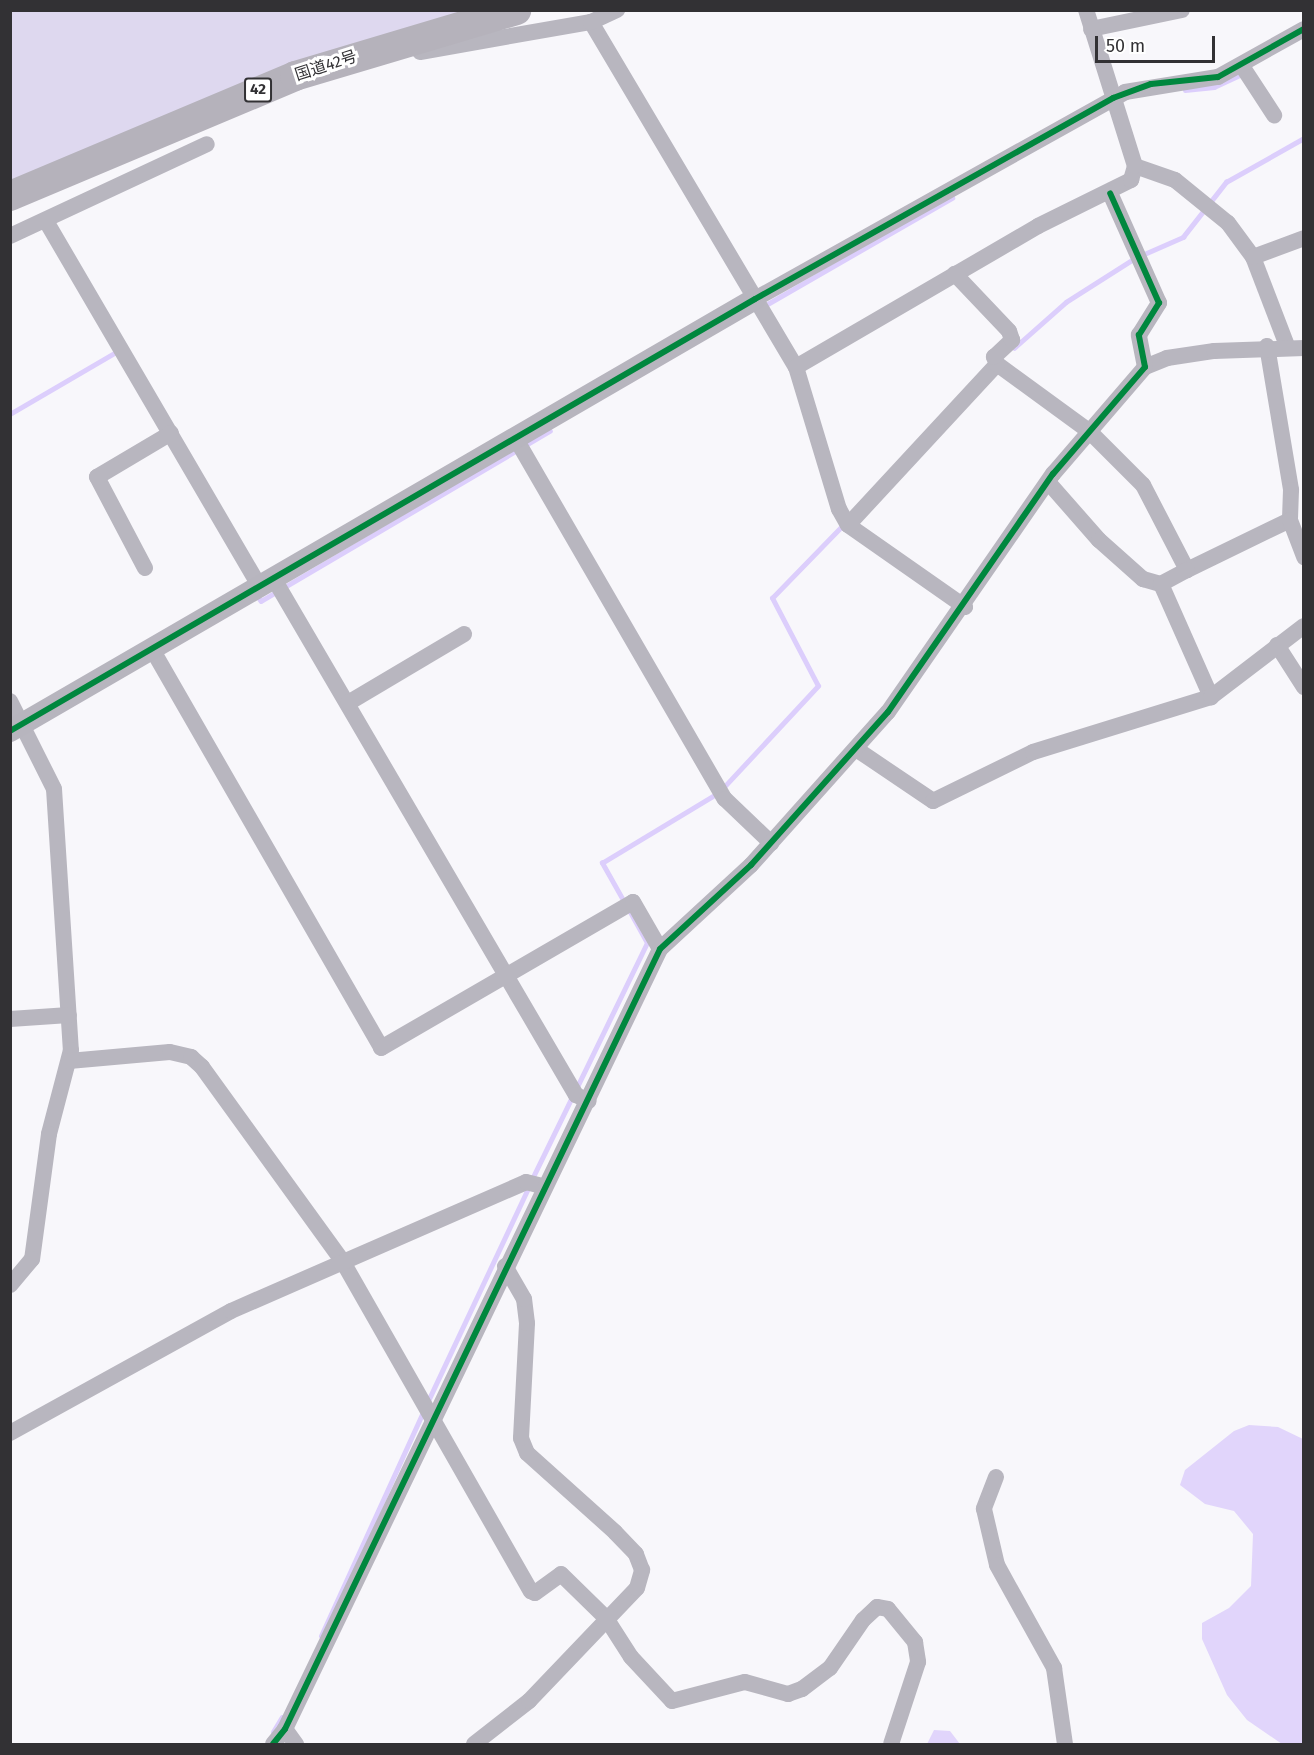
<!DOCTYPE html>
<html>
<head>
<meta charset="utf-8">
<style>
	body { margin:0 }
	#map { position:relative; width:1314px; height:1755px; overflow:hidden; background:#f8f7fb; font-family:"Fira Sans","Noto Sans JP",sans-serif }
	div>[style] { position:absolute }
	.green>* { inset:0; background:#ded8ef }
	.forest>* { inset:0; background:#e1d5fb }
	.stream>* { height:4.5px; margin:-2.25px; padding:0 2.25px; transform-origin:2.25px; border-radius:2.25px; background:#dccefc }
	.street>* { height:16px; margin:-8px; padding:0 8px; transform-origin:8px; border-radius:8px; background:#b8b6bf }
	.secondary>* { height:22px; margin:-11px; padding:0 11px; transform-origin:11px; border-radius:11px; background:#b7b5be }
	.highway>* { height:30px; margin:-15px; padding:0 15px; transform-origin:15px; border-radius:15px; background:#b5b2bb }
	.cycleway>* { height:6px; margin:-3px; padding:0 3px; transform-origin:3px; border-radius:3px; background:#00873e }
	span { translate:-50% -50%; white-space:nowrap; text-align:center; line-height:1.15; -webkit-text-stroke:6px #fff; paint-order:stroke }
	.shield-label span { padding:2px 4px; background:#fff; border:2px solid; border-radius:4px; -webkit-text-stroke-width:0 }
	.shield-label { font-size:15px; color:#323134; font-weight:700 }
	.street-label { font-size:16px; color:#323134 }
	.frame { position:absolute; inset:0; border:12px solid #323134; pointer-events:none }
	.scale { position:absolute; left:1095px; top:36px; width:120px; height:27px; box-sizing:border-box; border:3px solid #323134; border-top:0; padding-left:8px; font-size:18px; line-height:21px; white-space:nowrap; color:#323134; -webkit-text-stroke:4px #fff; paint-order:stroke }
</style>
</head>
<body>
<div id="map">
	<div class="green">
		<i style="clip-path:polygon(10px 11px,500px 11px,11px 188px)"></i>
	</div>
	<div class="forest">
		<i style="clip-path:polygon(1249px 1425px,1278px 1427px,1303px 1439px,1303px 1744px,1282px 1744px,1247px 1720px,1227px 1695px,1202px 1639px,1202px 1623px,1229px 1608px,1251px 1586px,1253px 1534px,1234px 1511px,1205px 1504px,1180px 1485px,1185px 1470px,1234px 1431px)"></i>
		<i style="clip-path:polygon(934px 1730px,950px 1731px,960px 1744px,927px 1744px)"></i>
	</div>
	<div class="stream">
		<i style="left:1185px;top:90px;width:29px;rotate:-6deg"></i>
		<i style="left:1214px;top:87px;width:31px;rotate:-25deg"></i>
		<i style="left:1142px;top:255px;width:45px;rotate:-23.7deg"></i>
		<i style="left:1183px;top:237px;width:70px;rotate:-52deg"></i>
		<i style="left:1226px;top:182px;width:90px;rotate:-29.4deg"></i>
		<i style="left:764px;top:306px;width:217px;rotate:-29.9deg"></i>
		<i style="left:1014px;top:348px;width:69px;rotate:-41.5deg"></i>
		<i style="left:1066px;top:302px;width:82px;rotate:-32.5deg"></i>
		<i style="left:10px;top:414px;width:125px;rotate:-30.3deg"></i>
		<i style="left:257px;top:595px;width:7px;rotate:56deg"></i>
		<i style="left:261px;top:601px;width:335px;rotate:-30.5deg"></i>
		<i style="left:724px;top:787px;width:138px;rotate:-47.1deg"></i>
		<i style="left:818px;top:686px;width:99px;rotate:-117.6deg"></i>
		<i style="left:772px;top:598px;width:103px;rotate:-45.8deg"></i>
		<i style="left:624px;top:902px;width:45px;rotate:-119.4deg"></i>
		<i style="left:602px;top:863px;width:135px;rotate:-31.1deg"></i>
		<i style="left:577px;top:1087px;width:160px;rotate:-64.1deg"></i>
		<i style="left:647px;top:943px;width:39px;rotate:-119deg"></i>
		<i style="left:532px;top:1179px;width:91px;rotate:-64deg"></i>
		<i style="left:428px;top:1401px;width:238px;rotate:-64.8deg"></i>
		<i style="left:321px;top:1636px;width:246px;rotate:-65.5deg"></i>
		<i style="left:273px;top:1732px;width:17px;rotate:-59deg"></i>
	</div>
	<div class="street">
		<i style="left:591px;top:22px;width:401px;rotate:59.3deg"></i>
		<i style="left:796px;top:367px;width:148px;rotate:73.2deg"></i>
		<i style="left:839px;top:509px;width:18px;rotate:61deg"></i>
		<i style="left:848px;top:525px;width:143px;rotate:35deg"></i>
		<i style="left:1091px;top:29px;width:93px;rotate:-11.8deg"></i>
		<i style="left:420px;top:52px;width:174px;rotate:-10deg"></i>
		<i style="left:591px;top:22px;width:29px;rotate:-25deg"></i>
		<i style="left:1242px;top:66px;width:59px;rotate:56.9deg"></i>
		<i style="left:1135px;top:166px;width:42px;rotate:19.3deg"></i>
		<i style="left:1175px;top:180px;width:68px;rotate:39.1deg"></i>
		<i style="left:1228px;top:223px;width:42px;rotate:53.7deg"></i>
		<i style="left:1253px;top:257px;width:97px;rotate:69deg"></i>
		<i style="left:46px;top:221px;width:424px;rotate:59.7deg"></i>
		<i style="left:10px;top:236px;width:217px;rotate:-25deg"></i>
		<i style="left:1253px;top:257px;width:54px;rotate:-20.4deg"></i>
		<i style="left:755px;top:299px;width:424px;rotate:-29.2deg"></i>
		<i style="left:1125px;top:92px;width:94px;rotate:-9.2deg"></i>
		<i style="left:1218px;top:77px;width:98px;rotate:-29.2deg"></i>
		<i style="left:1267px;top:346px;width:146px;rotate:80.5deg"></i>
		<i style="left:1291px;top:490px;width:30px;rotate:92deg"></i>
		<i style="left:997px;top:364px;width:114px;rotate:36.1deg"></i>
		<i style="left:1089px;top:431px;width:76px;rotate:45deg"></i>
		<i style="left:1143px;top:485px;width:96px;rotate:62.6deg"></i>
		<i style="left:1187px;top:570px;width:114px;rotate:-25.9deg"></i>
		<i style="left:1290px;top:520px;width:40px;rotate:69deg"></i>
		<i style="left:796px;top:367px;width:280px;rotate:-30.2deg"></i>
		<i style="left:1038px;top:226px;width:104px;rotate:-26.3deg"></i>
		<i style="left:1131px;top:180px;width:15px;rotate:-74deg"></i>
		<i style="left:1135px;top:166px;width:164px;rotate:-107.4deg"></i>
		<i style="left:1145px;top:367px;width:24px;rotate:-22deg"></i>
		<i style="left:1167px;top:358px;width:48px;rotate:-8.5deg"></i>
		<i style="left:1214px;top:351px;width:90px;rotate:-1.9deg"></i>
		<i style="left:516px;top:439px;width:416px;rotate:59.9deg"></i>
		<i style="left:725px;top:799px;width:64px;rotate:43.7deg"></i>
		<i style="left:1048px;top:482px;width:77px;rotate:48.7deg"></i>
		<i style="left:1099px;top:540px;width:59px;rotate:41.6deg"></i>
		<i style="left:1143px;top:579px;width:19px;rotate:16deg"></i>
		<i style="left:848px;top:525px;width:219px;rotate:-47.2deg"></i>
		<i style="left:997px;top:364px;width:8px;rotate:-113deg"></i>
		<i style="left:994px;top:357px;width:25px;rotate:-43deg"></i>
		<i style="left:1012px;top:340px;width:9px;rotate:-108deg"></i>
		<i style="left:1009px;top:331px;width:79px;rotate:-133.5deg"></i>
		<i style="left:145px;top:568px;width:103px;rotate:-117.8deg"></i>
		<i style="left:97px;top:477px;width:86px;rotate:-30.7deg"></i>
		<i style="left:1187px;top:570px;width:30px;rotate:152deg"></i>
		<i style="left:1161px;top:584px;width:124px;rotate:66.1deg"></i>
		<i style="left:274px;top:579px;width:598px;rotate:59.66deg"></i>
		<i style="left:576px;top:1095px;width:14px;rotate:25deg"></i>
		<i style="left:1277px;top:645px;width:50px;rotate:57.3deg"></i>
		<i style="left:152px;top:649px;width:460px;rotate:60.1deg"></i>
		<i style="left:381px;top:1048px;width:291px;rotate:-30.1deg"></i>
		<i style="left:633px;top:902px;width:54px;rotate:60.1deg"></i>
		<i style="left:10px;top:701px;width:98px;rotate:63.4deg"></i>
		<i style="left:54px;top:789px;width:262px;rotate:86.3deg"></i>
		<i style="left:71px;top:1050px;width:87px;rotate:104.7deg"></i>
		<i style="left:49px;top:1134px;width:126px;rotate:97.7deg"></i>
		<i style="left:32px;top:1259px;width:34px;rotate:130deg"></i>
		<i style="left:348px;top:703px;width:135px;rotate:-30.7deg"></i>
		<i style="left:856px;top:749px;width:93px;rotate:34deg"></i>
		<i style="left:933px;top:801px;width:111px;rotate:-26.1deg"></i>
		<i style="left:1033px;top:752px;width:186px;rotate:-17.2deg"></i>
		<i style="left:1211px;top:697px;width:117px;rotate:-37.4deg"></i>
		<i style="left:10px;top:1019px;width:59px;rotate:-3.9deg"></i>
		<i style="left:69px;top:1061px;width:101px;rotate:-5.1deg"></i>
		<i style="left:170px;top:1052px;width:22px;rotate:13deg"></i>
		<i style="left:191px;top:1057px;width:15px;rotate:42deg"></i>
		<i style="left:202px;top:1067px;width:241px;rotate:54.1deg"></i>
		<i style="left:343px;top:1262px;width:379px;rotate:60.3deg"></i>
		<i style="left:531px;top:1591px;width:4px;rotate:27deg"></i>
		<i style="left:535px;top:1593px;width:32px;rotate:-36deg"></i>
		<i style="left:561px;top:1574px;width:63px;rotate:44.4deg"></i>
		<i style="left:606px;top:1618px;width:46px;rotate:57.3deg"></i>
		<i style="left:631px;top:1657px;width:60px;rotate:47deg"></i>
		<i style="left:672px;top:1701px;width:75px;rotate:-14.6deg"></i>
		<i style="left:745px;top:1682px;width:45px;rotate:15.6deg"></i>
		<i style="left:788px;top:1694px;width:15px;rotate:-20deg"></i>
		<i style="left:802px;top:1689px;width:35px;rotate:-37deg"></i>
		<i style="left:830px;top:1668px;width:58px;rotate:-55.5deg"></i>
		<i style="left:863px;top:1620px;width:19px;rotate:-43deg"></i>
		<i style="left:877px;top:1607px;width:11px;rotate:10deg"></i>
		<i style="left:888px;top:1609px;width:43px;rotate:50.7deg"></i>
		<i style="left:915px;top:1642px;width:20px;rotate:81deg"></i>
		<i style="left:918px;top:1662px;width:86px;rotate:108.2deg"></i>
		<i style="left:10px;top:1433px;width:252px;rotate:-28.9deg"></i>
		<i style="left:231px;top:1311px;width:322px;rotate:-23.6deg"></i>
		<i style="left:526px;top:1182px;width:16px;rotate:14deg"></i>
		<i style="left:996px;top:1477px;width:34px;rotate:111deg"></i>
		<i style="left:984px;top:1509px;width:57px;rotate:76.9deg"></i>
		<i style="left:997px;top:1565px;width:118px;rotate:61deg"></i>
		<i style="left:1054px;top:1668px;width:77px;rotate:81.8deg"></i>
		<i style="left:285px;top:1729px;width:19px;rotate:54deg"></i>
		<i style="left:273px;top:1744px;width:19px;rotate:-51deg"></i>
		<i style="left:285px;top:1729px;width:865px;rotate:-64.32deg"></i>
		<i style="left:660px;top:949px;width:124px;rotate:-42.7deg"></i>
		<i style="left:751px;top:865px;width:205px;rotate:-48.2deg"></i>
		<i style="left:888px;top:712px;width:290px;rotate:-55.3deg"></i>
		<i style="left:1053px;top:474px;width:141px;rotate:-49.3deg"></i>
		<i style="left:1145px;top:367px;width:33px;rotate:-101deg"></i>
		<i style="left:1139px;top:335px;width:38px;rotate:-58deg"></i>
		<i style="left:1159px;top:303px;width:120px;rotate:-114deg"></i>
		<i style="left:474px;top:1744px;width:70px;rotate:-38deg"></i>
		<i style="left:529px;top:1701px;width:156px;rotate:-46.3deg"></i>
		<i style="left:637px;top:1588px;width:19px;rotate:-74deg"></i>
		<i style="left:642px;top:1570px;width:17px;rotate:-111deg"></i>
		<i style="left:636px;top:1554px;width:30px;rotate:-134deg"></i>
		<i style="left:615px;top:1532px;width:118px;rotate:-138.1deg"></i>
		<i style="left:527px;top:1453px;width:16px;rotate:-112deg"></i>
		<i style="left:521px;top:1438px;width:115px;rotate:-87deg"></i>
		<i style="left:527px;top:1323px;width:24px;rotate:-97deg"></i>
		<i style="left:524px;top:1299px;width:38px;rotate:-120deg"></i>
	</div>
	<div class="secondary">
		<i style="left:10px;top:731px;width:861px;rotate:-30.11deg"></i>
	</div>
	<div class="highway">
		<i style="left:10px;top:196px;width:309px;rotate:-22.8deg"></i>
		<i style="left:295px;top:76px;width:231px;rotate:-16.6deg"></i>
	</div>
	<div class="cycleway">
		<i style="left:10px;top:731px;width:861px;rotate:-30.11deg"></i>
		<i style="left:755px;top:299px;width:411px;rotate:-29.3deg"></i>
		<i style="left:1113px;top:98px;width:40px;rotate:-20.2deg"></i>
		<i style="left:1151px;top:84px;width:67px;rotate:-6deg"></i>
		<i style="left:1218px;top:77px;width:98px;rotate:-29.2deg"></i>
		<i style="left:273px;top:1744px;width:19px;rotate:-51deg"></i>
		<i style="left:285px;top:1729px;width:865px;rotate:-64.32deg"></i>
		<i style="left:660px;top:949px;width:124px;rotate:-42.7deg"></i>
		<i style="left:751px;top:865px;width:205px;rotate:-48.2deg"></i>
		<i style="left:888px;top:712px;width:290px;rotate:-55.3deg"></i>
		<i style="left:1053px;top:474px;width:141px;rotate:-49.3deg"></i>
		<i style="left:1145px;top:367px;width:33px;rotate:-101deg"></i>
		<i style="left:1139px;top:335px;width:38px;rotate:-58deg"></i>
		<i style="left:1159px;top:303px;width:120px;rotate:-114deg"></i>
	</div>
	<div class="shield-label">
		<span style="left:258px;top:90px">42</span>
	</div>
	<div class="street-label">
		<span style="left:326px;top:66px;rotate:-18deg">国道42号</span>
	</div>
	<div class="frame"></div>
	<div class="scale">50 m</div>
</div>
</body>
</html>
